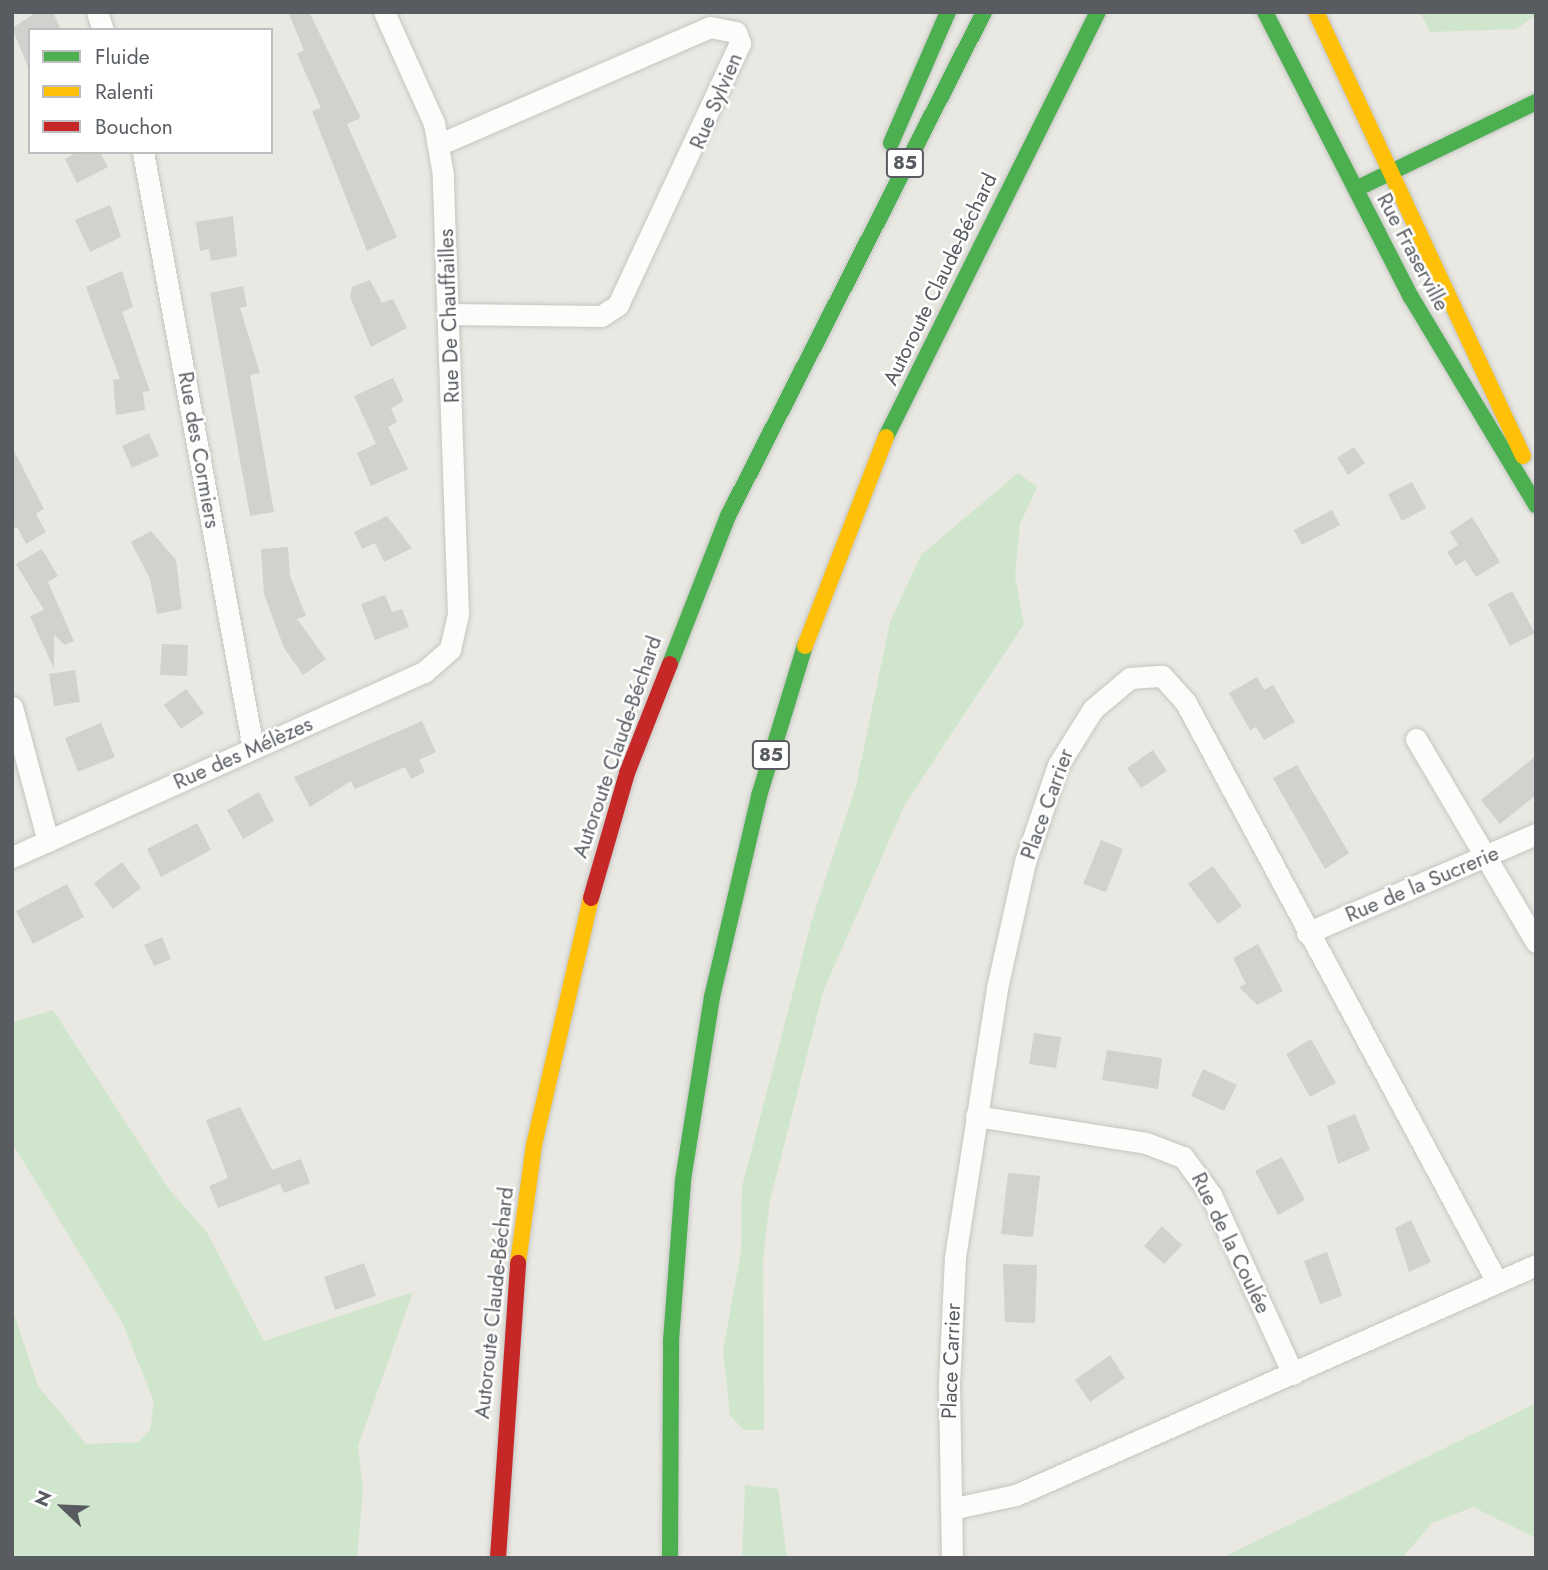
<!DOCTYPE html>
<html>
<head>
<meta charset="utf-8">
<style>
	body { margin:0 }
	#map { position:relative; width:1548px; height:1570px; overflow:hidden; background:#e9e8e2; font-family:Jost,sans-serif }
	div>[style] { position:absolute }
	.green>* { inset:0; background:#d0e6cc }
	.building>* { inset:0; background:#d2d1cd }
	.roads { filter:drop-shadow(0 0 2px #c5c5c3) drop-shadow(0 0 2px #c5c5c3) }
	.street>* { height:21px; margin:-10.5px; padding:0 10.5px; transform-origin:10.5px; border-radius:10.5px; background:#fcfcfb }
	.fast>* { height:16px; margin:-8px; padding:0 8px; transform-origin:8px; border-radius:8px; background:#4caf50 }
	.slow>* { height:16px; margin:-8px; padding:0 8px; transform-origin:8px; border-radius:8px; background:#ffc107 }
	.jam>* { height:16px; margin:-8px; padding:0 8px; transform-origin:8px; border-radius:8px; background:#c62828 }
	span { translate:-50% -50%; white-space:nowrap; text-align:center; line-height:1.15; -webkit-text-stroke:5px #fff; paint-order:stroke }
	.shield-label span { padding:2px 5px; background:#fff; border:2px solid; border-radius:5px; -webkit-text-stroke-width:0 }
	.shield-label { font-size:19px; color:#585c61; font-weight:700 }
	.street-label { font-size:21px; color:#585c61 }
	.frame { position:absolute; inset:0; border:14px solid #585c61; pointer-events:none }
	.legend { position:absolute; left:28px; top:28px; width:245px; height:126px; box-sizing:border-box; background:#fff; border:2px solid #bcbec0; margin:0; padding:9px 12px; list-style:none; font-size:21px; color:#585c61 }
	.legend li { display:flex; align-items:center; gap:14px; height:35px }
	.legend b { width:35px; border:2px solid #bcbec0 }
	.north { position:absolute; left:28px; top:1472px; width:70px; height:70px; -webkit-text-stroke:5px #fff; paint-order:stroke; rotate:293deg; font-size:19px; font-weight:700; line-height:28px; text-align:center; color:#585c61 }
	.north::after { content:''; display:block; margin:auto; width:24px; height:32px; background:#585c61; clip-path:polygon(50% 0,100% 100%,50% 72%,0 100%) }
</style>
</head>
<body>
<div id="map">
	<div class="green">
		<i style="clip-path:polygon(1420px 12px,1536px 12px,1536px 14px,1517px 29px,1430px 32px)"></i>
		<i style="clip-path:polygon(1018px 473px,1037px 487px,1020px 524px,1015px 577px,1024px 624px,905px 804px,823px 992px,770px 1200px,763px 1259px,764px 1430px,744px 1430px,730px 1415px,723px 1350px,741px 1252px,742px 1187px,811px 923px,856px 786px,890px 622px,921px 555px)"></i>
		<i style="clip-path:polygon(53px 1010px,168px 1188px,206px 1231px,264px 1341px,413px 1292px,358px 1446px,363px 1489px,357px 1558px,12px 1558px,12px 1308px,38px 1386px,86px 1444px,138px 1442px,150px 1430px,154px 1402px,123px 1324px,12px 1143px,12px 1023px)"></i>
		<i style="clip-path:polygon(1536px 1403px,1536px 1538px,1473px 1507px,1432px 1523px,1402px 1558px,1222px 1558px)"></i>
		<i style="clip-path:polygon(745px 1485px,778px 1489px,787px 1558px,742px 1558px)"></i>
	</div>
	<div class="building">
		<i style="clip-path:polygon(37px 12px,53px 12px,61px 30px,30px 30px,30px 72px,12px 28px)"></i>
		<i style="clip-path:polygon(288px 12px,309px 12px,361px 118px,347px 124px,397px 237px,367px 251px,312px 111px,321px 108px,297px 54px,304px 50px)"></i>
		<i style="clip-path:polygon(78px 152px,100px 152px,108px 167px,77px 183px,65px 159px)"></i>
		<i style="clip-path:polygon(110px 205px,121px 237px,90px 252px,75px 220px)"></i>
		<i style="clip-path:polygon(233px 216px,237px 256px,211px 261px,209px 249px,200px 251px,196px 222px)"></i>
		<i style="clip-path:polygon(122px 271px,133px 307px,122px 312px,150px 391px,143px 392px,145px 410px,116px 415px,113px 380px,120px 379px,86px 287px)"></i>
		<i style="clip-path:polygon(370px 280px,382px 303px,393px 299px,407px 328px,371px 347px,350px 297px,352px 287px)"></i>
		<i style="clip-path:polygon(243px 286px,247px 306px,240px 308px,260px 373px,250px 375px,274px 512px,250px 516px,210px 293px)"></i>
		<i style="clip-path:polygon(393px 378px,404px 401px,391px 408px,397px 422px,388px 427px,408px 469px,371px 486px,357px 453px,376px 444px,354px 396px)"></i>
		<i style="clip-path:polygon(149px 433px,159px 456px,132px 468px,122px 446px)"></i>
		<i style="clip-path:polygon(12px 447px,44px 509px,36px 514px,46px 532px,26px 544px,17px 527px,12px 530px)"></i>
		<i style="clip-path:polygon(1354px 447px,1365px 463px,1348px 475px,1337px 458px)"></i>
		<i style="clip-path:polygon(1412px 482px,1426px 508px,1402px 521px,1388px 494px)"></i>
		<i style="clip-path:polygon(1332px 510px,1340px 525px,1302px 545px,1294px 530px)"></i>
		<i style="clip-path:polygon(387px 516px,412px 548px,384px 562px,375px 543px,362px 549px,354px 532px)"></i>
		<i style="clip-path:polygon(1472px 517px,1500px 562px,1476px 577px,1465px 560px,1456px 566px,1447px 552px,1458px 545px,1450px 532px)"></i>
		<i style="clip-path:polygon(151px 531px,176px 560px,182px 609px,157px 614px,150px 579px,131px 542px)"></i>
		<i style="clip-path:polygon(288px 547px,290px 576px,306px 616px,297px 619px,326px 659px,303px 675px,284px 648px,264px 594px,261px 549px)"></i>
		<i style="clip-path:polygon(42px 549px,58px 576px,48px 582px,74px 641px,65px 645px,54px 635px,54px 669px,30px 616px,44px 610px,16px 564px)"></i>
		<i style="clip-path:polygon(1512px 591px,1535px 633px,1510px 646px,1488px 604px)"></i>
		<i style="clip-path:polygon(385px 595px,392px 612px,402px 609px,409px 627px,375px 640px,361px 604px)"></i>
		<i style="clip-path:polygon(162px 644px,188px 645px,187px 676px,160px 675px)"></i>
		<i style="clip-path:polygon(75px 670px,80px 702px,54px 706px,49px 674px)"></i>
		<i style="clip-path:polygon(1257px 677px,1264px 690px,1273px 685px,1295px 722px,1264px 740px,1256px 727px,1250px 730px,1229px 693px)"></i>
		<i style="clip-path:polygon(186px 689px,204px 713px,181px 729px,164px 705px)"></i>
		<i style="clip-path:polygon(422px 721px,436px 752px,419px 760px,425px 772px,411px 779px,405px 767px,355px 789px,351px 781px,310px 807px,294px 777px)"></i>
		<i style="clip-path:polygon(101px 723px,115px 757px,78px 772px,65px 738px)"></i>
		<i style="clip-path:polygon(1153px 750px,1167px 771px,1141px 788px,1127px 768px)"></i>
		<i style="clip-path:polygon(1536px 756px,1536px 795px,1500px 824px,1481px 800px)"></i>
		<i style="clip-path:polygon(1297px 765px,1349px 853px,1325px 869px,1273px 778px)"></i>
		<i style="clip-path:polygon(259px 792px,274px 821px,243px 839px,227px 810px)"></i>
		<i style="clip-path:polygon(197px 823px,211px 850px,161px 877px,147px 849px)"></i>
		<i style="clip-path:polygon(1101px 840px,1123px 849px,1106px 892px,1083px 884px)"></i>
		<i style="clip-path:polygon(122px 862px,141px 888px,113px 909px,94px 883px)"></i>
		<i style="clip-path:polygon(1213px 866px,1242px 906px,1218px 924px,1188px 884px)"></i>
		<i style="clip-path:polygon(67px 884px,84px 917px,33px 944px,16px 911px)"></i>
		<i style="clip-path:polygon(162px 937px,171px 959px,154px 966px,144px 945px)"></i>
		<i style="clip-path:polygon(1258px 944px,1283px 991px,1257px 1005px,1239px 987px,1246px 984px,1233px 958px)"></i>
		<i style="clip-path:polygon(1034px 1033px,1061px 1037px,1056px 1068px,1029px 1064px)"></i>
		<i style="clip-path:polygon(1311px 1039px,1336px 1083px,1310px 1097px,1286px 1054px)"></i>
		<i style="clip-path:polygon(1107px 1050px,1162px 1058px,1158px 1089px,1102px 1080px)"></i>
		<i style="clip-path:polygon(1203px 1069px,1237px 1085px,1224px 1111px,1191px 1096px)"></i>
		<i style="clip-path:polygon(240px 1107px,272px 1170px,301px 1159px,310px 1183px,284px 1193px,280px 1184px,218px 1208px,209px 1186px,228px 1178px,206px 1120px)"></i>
		<i style="clip-path:polygon(1355px 1114px,1370px 1150px,1338px 1164px,1327px 1126px)"></i>
		<i style="clip-path:polygon(1282px 1157px,1305px 1200px,1278px 1215px,1255px 1171px)"></i>
		<i style="clip-path:polygon(1008px 1173px,1040px 1176px,1033px 1237px,1001px 1234px)"></i>
		<i style="clip-path:polygon(1411px 1220px,1431px 1262px,1409px 1272px,1395px 1228px)"></i>
		<i style="clip-path:polygon(1162px 1226px,1182px 1245px,1164px 1264px,1144px 1246px)"></i>
		<i style="clip-path:polygon(1327px 1252px,1342px 1296px,1320px 1304px,1304px 1261px)"></i>
		<i style="clip-path:polygon(364px 1263px,376px 1296px,335px 1310px,324px 1277px)"></i>
		<i style="clip-path:polygon(1003px 1264px,1037px 1265px,1035px 1323px,1005px 1322px)"></i>
		<i style="clip-path:polygon(1110px 1355px,1125px 1378px,1090px 1402px,1075px 1380px)"></i>
	</div>
	<div class="roads">
		<div class="street">
			<i style="left:97px;top:12px;width:19px;rotate:72deg"></i>
			<i style="left:440px;top:144px;width:294px;rotate:-23.4deg"></i>
			<i style="left:710px;top:27px;width:26px;rotate:11deg"></i>
			<i style="left:736px;top:32px;width:12px;rotate:70deg"></i>
			<i style="left:740px;top:43px;width:289px;rotate:115deg"></i>
			<i style="left:618px;top:305px;width:20px;rotate:147deg"></i>
			<i style="left:601px;top:316px;width:151px;rotate:-179.2deg"></i>
			<i style="left:143px;top:152px;width:606px;rotate:79.54deg"></i>
			<i style="left:12px;top:707px;width:139px;rotate:75deg"></i>
			<i style="left:1416px;top:739px;width:236px;rotate:59.4deg"></i>
			<i style="left:12px;top:857px;width:452px;rotate:-24.2deg"></i>
			<i style="left:424px;top:672px;width:35px;rotate:-41deg"></i>
			<i style="left:450px;top:649px;width:36px;rotate:-77deg"></i>
			<i style="left:458px;top:614px;width:439px;rotate:-92deg"></i>
			<i style="left:443px;top:175px;width:53px;rotate:-99.8deg"></i>
			<i style="left:434px;top:123px;width:122px;rotate:-114.2deg"></i>
			<i style="left:1307px;top:933px;width:249px;rotate:-23.4deg"></i>
			<i style="left:976px;top:1116px;width:172px;rotate:9deg"></i>
			<i style="left:1146px;top:1143px;width:40px;rotate:21deg"></i>
			<i style="left:1183px;top:1157px;width:47px;rotate:53.6deg"></i>
			<i style="left:1211px;top:1195px;width:197px;rotate:65.4deg"></i>
			<i style="left:951px;top:1509px;width:66px;rotate:-12.2deg"></i>
			<i style="left:1016px;top:1495px;width:569px;rotate:-23.86deg"></i>
			<i style="left:952px;top:1558px;width:174px;rotate:-91deg"></i>
			<i style="left:949px;top:1384px;width:127px;rotate:-87.3deg"></i>
			<i style="left:955px;top:1257px;width:272px;rotate:-81.1deg"></i>
			<i style="left:997px;top:988px;width:129px;rotate:-77.5deg"></i>
			<i style="left:1025px;top:862px;width:102px;rotate:-71.2deg"></i>
			<i style="left:1058px;top:765px;width:66px;rotate:-58deg"></i>
			<i style="left:1093px;top:709px;width:48px;rotate:-40deg"></i>
			<i style="left:1130px;top:678px;width:32px;rotate:-4deg"></i>
			<i style="left:1162px;top:676px;width:36px;rotate:48deg"></i>
			<i style="left:1186px;top:703px;width:657px;rotate:61.76deg"></i>
		</div>
		<div class="fast">
			<i style="left:1265px;top:12px;width:320px;rotate:62.9deg"></i>
			<i style="left:1411px;top:297px;width:243px;rotate:59deg"></i>
			<i style="left:891px;top:143px;width:143px;rotate:-66.5deg"></i>
			<i style="left:1356px;top:189px;width:200px;rotate:-25.8deg"></i>
			<i style="left:886px;top:437px;width:475px;rotate:-63.5deg"></i>
			<i style="left:670px;top:664px;width:159px;rotate:-68.6deg"></i>
			<i style="left:728px;top:516px;width:565px;rotate:-63.07deg"></i>
			<i style="left:670px;top:1558px;width:217px;rotate:-89.7deg"></i>
			<i style="left:671px;top:1341px;width:161px;rotate:-85.7deg"></i>
			<i style="left:683px;top:1180px;width:185px;rotate:-81deg"></i>
			<i style="left:712px;top:997px;width:206px;rotate:-76.8deg"></i>
			<i style="left:759px;top:796px;width:157px;rotate:-73deg"></i>
		</div>
		<div class="slow">
			<i style="left:1316px;top:12px;width:490px;rotate:65deg"></i>
			<i style="left:805px;top:646px;width:224px;rotate:-68.8deg"></i>
			<i style="left:518px;top:1263px;width:119px;rotate:-82.3deg"></i>
			<i style="left:534px;top:1145px;width:253px;rotate:-77deg"></i>
		</div>
		<div class="jam">
			<i style="left:591px;top:898px;width:130px;rotate:-73.9deg"></i>
			<i style="left:627px;top:773px;width:117px;rotate:-68.5deg"></i>
			<i style="left:498px;top:1558px;width:296px;rotate:-86.1deg"></i>
		</div>
	</div>
	<div class="shield-label">
		<span style="left:905px;top:163px">85</span>
		<span style="left:771px;top:755px">85</span>
	</div>
	<div class="street-label">
		<span style="left:716px;top:101px;rotate:-67deg">Rue Sylvien</span>
		<span style="left:1413px;top:252px;rotate:62deg">Rue Fraserville</span>
		<span style="left:940px;top:279px;rotate:-64deg">Autoroute Claude-Béchard</span>
		<span style="left:449px;top:316px;rotate:-92deg">Rue De Chauffailles</span>
		<span style="left:199px;top:450px;rotate:80deg">Rue des Cormiers</span>
		<span style="left:617px;top:747px;rotate:-71deg">Autoroute Claude-Béchard</span>
		<span style="left:243px;top:753px;rotate:-24deg">Rue des Mélèzes</span>
		<span style="left:1047px;top:804px;rotate:-70deg">Place Carrier</span>
		<span style="left:1422px;top:884px;rotate:-23deg">Rue de la Sucrerie</span>
		<span style="left:1231px;top:1243px;rotate:64deg">Rue de la Coulée</span>
		<span style="left:494px;top:1303px;rotate:-84deg">Autoroute Claude-Béchard</span>
		<span style="left:951px;top:1361px;rotate:-88deg">Place Carrier</span>
	</div>
	<div class="frame"></div>
	<ul class="legend">
	<li><b style="height:9px;background:#4caf50"></b>Fluide</li>
	<li><b style="height:9px;background:#ffc107"></b>Ralenti</li>
	<li><b style="height:9px;background:#c62828"></b>Bouchon</li>
	</ul>
	<div class="north">N</div>
</div>
</body>
</html>
